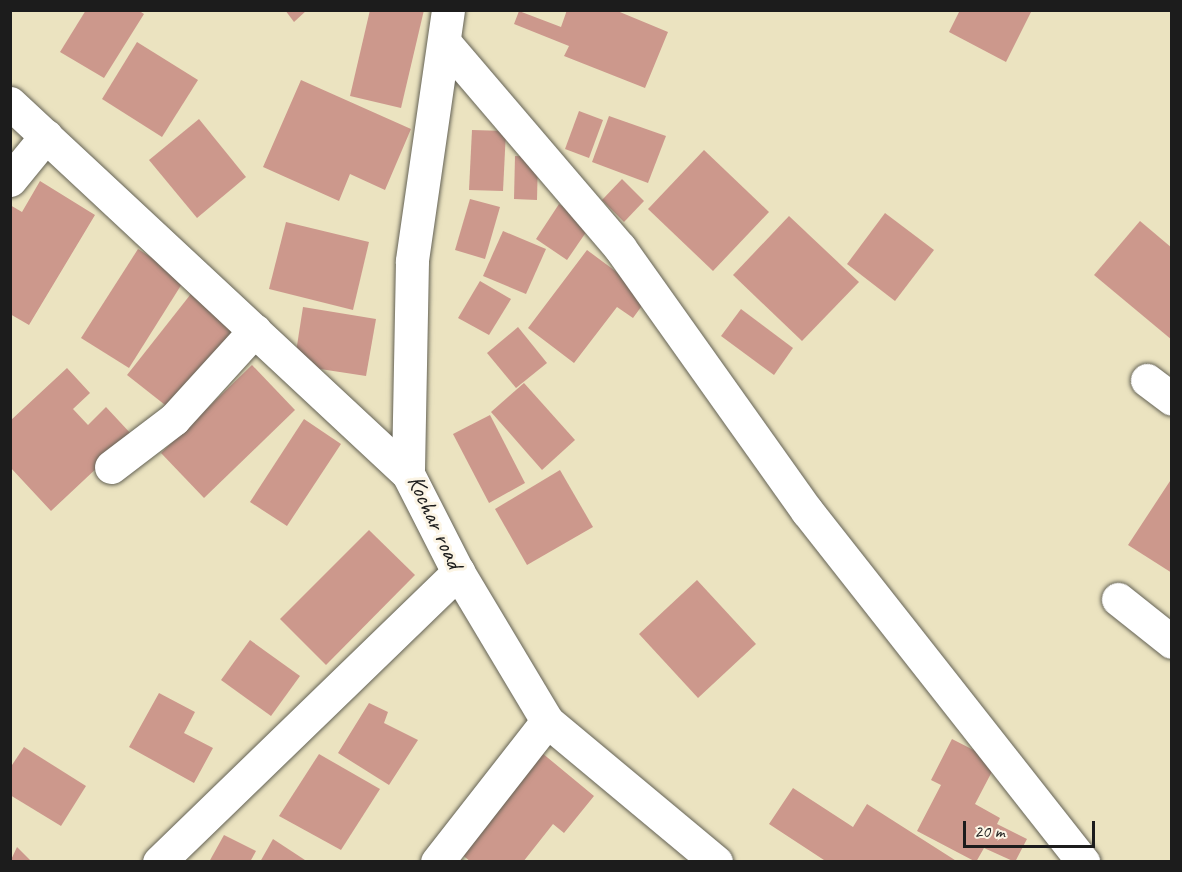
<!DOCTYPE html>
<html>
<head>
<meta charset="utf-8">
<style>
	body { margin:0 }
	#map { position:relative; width:1182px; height:872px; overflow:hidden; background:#ebe3c0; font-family:Caveat,sans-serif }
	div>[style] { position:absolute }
	.building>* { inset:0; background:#cc988c }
	.roads { filter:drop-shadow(0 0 2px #646255) drop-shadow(0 0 2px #646255) }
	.minor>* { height:33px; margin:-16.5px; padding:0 16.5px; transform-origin:16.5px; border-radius:16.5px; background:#fff }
	.tertiary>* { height:33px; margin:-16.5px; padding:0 16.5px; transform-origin:16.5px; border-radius:16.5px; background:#fff }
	span { translate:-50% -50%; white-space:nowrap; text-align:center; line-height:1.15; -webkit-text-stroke:6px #fcf5e5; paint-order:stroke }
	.street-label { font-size:24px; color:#1c1c1c }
	.frame { position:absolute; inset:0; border:12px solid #1c1c1c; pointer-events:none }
	.scale { position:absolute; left:963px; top:821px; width:132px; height:27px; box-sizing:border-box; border:3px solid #1c1c1c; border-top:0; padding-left:8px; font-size:18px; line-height:21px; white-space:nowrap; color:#1c1c1c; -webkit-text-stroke:4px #fcf5e5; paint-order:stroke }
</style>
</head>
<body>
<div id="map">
	<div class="building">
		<i style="clip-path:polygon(86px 10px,138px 10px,144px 14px,104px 78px,60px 52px)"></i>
		<i style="clip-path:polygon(285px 10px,307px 10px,294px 22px)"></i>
		<i style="clip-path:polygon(370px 10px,424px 10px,401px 108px,350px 96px)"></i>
		<i style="clip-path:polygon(567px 10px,615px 10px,668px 32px,645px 88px,564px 56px,569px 46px,514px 24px,519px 11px,561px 27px)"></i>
		<i style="clip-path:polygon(960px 10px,1032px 10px,1006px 62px,949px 32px)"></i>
		<i style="clip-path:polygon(137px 42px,198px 80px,162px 137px,102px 99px)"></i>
		<i style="clip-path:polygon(301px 80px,411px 129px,385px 190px,350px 174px,339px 201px,263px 167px)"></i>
		<i style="clip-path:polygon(579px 111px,603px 120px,589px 158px,565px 149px)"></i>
		<i style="clip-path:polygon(609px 116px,666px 136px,648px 183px,592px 162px)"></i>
		<i style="clip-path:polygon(199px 119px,246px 177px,197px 218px,149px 160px)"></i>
		<i style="clip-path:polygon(472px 130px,506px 131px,503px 191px,469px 190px)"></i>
		<i style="clip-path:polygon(704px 150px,769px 212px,713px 271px,648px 209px)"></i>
		<i style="clip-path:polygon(515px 156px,538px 157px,537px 200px,514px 199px)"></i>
		<i style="clip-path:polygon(622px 179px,644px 201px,624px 222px,602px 200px)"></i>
		<i style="clip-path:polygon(40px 181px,95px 215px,29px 325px,10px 314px,10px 205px,22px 212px)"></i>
		<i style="clip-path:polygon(470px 199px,500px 207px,485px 259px,455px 250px)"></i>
		<i style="clip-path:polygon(559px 204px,591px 225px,567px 260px,536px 239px)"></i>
		<i style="clip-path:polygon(885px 213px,934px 250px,895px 301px,847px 264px)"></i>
		<i style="clip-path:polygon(789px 216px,859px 282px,802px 341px,733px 275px)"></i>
		<i style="clip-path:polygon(1140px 221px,1172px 248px,1172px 340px,1094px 275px)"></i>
		<i style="clip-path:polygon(286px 222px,369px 242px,353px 310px,269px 289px)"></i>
		<i style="clip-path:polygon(503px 231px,546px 249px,526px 294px,483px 276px)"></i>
		<i style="clip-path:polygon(138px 249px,185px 279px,129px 368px,81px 338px)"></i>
		<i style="clip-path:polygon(587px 250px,649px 296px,633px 318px,617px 307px,574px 363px,528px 328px)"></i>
		<i style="clip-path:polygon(480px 281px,511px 299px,489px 335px,458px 318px)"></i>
		<i style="clip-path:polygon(194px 290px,241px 328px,174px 412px,127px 375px)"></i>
		<i style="clip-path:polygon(303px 307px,376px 319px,366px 376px,294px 365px)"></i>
		<i style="clip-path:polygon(741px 309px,793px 348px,774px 375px,721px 336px)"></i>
		<i style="clip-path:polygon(518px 327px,547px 363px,516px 388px,487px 353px)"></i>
		<i style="clip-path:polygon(252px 365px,295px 410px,204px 498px,161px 453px)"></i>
		<i style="clip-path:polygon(67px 368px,90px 393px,73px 409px,88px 425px,106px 407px,132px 435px,51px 511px,10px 467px,10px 421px)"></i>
		<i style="clip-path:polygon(524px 383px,575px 440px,542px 470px,491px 412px)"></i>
		<i style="clip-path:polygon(490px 415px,525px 483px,489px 503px,453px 434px)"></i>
		<i style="clip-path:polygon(304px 419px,341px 444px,287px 526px,250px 502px)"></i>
		<i style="clip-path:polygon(560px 470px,593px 527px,527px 565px,495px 509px)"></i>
		<i style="clip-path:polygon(1172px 478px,1172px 573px,1128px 545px)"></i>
		<i style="clip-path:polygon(369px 530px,415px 575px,326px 665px,280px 619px)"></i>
		<i style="clip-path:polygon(697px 580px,756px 644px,698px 698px,639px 634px)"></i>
		<i style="clip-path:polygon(250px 640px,300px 676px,271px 716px,221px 680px)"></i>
		<i style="clip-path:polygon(159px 693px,195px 712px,184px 733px,213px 748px,194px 783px,129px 747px)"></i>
		<i style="clip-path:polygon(369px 703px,388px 712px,384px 723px,418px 740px,389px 785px,338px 753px)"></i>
		<i style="clip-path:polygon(952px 739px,997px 762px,975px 804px,1000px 818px,997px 824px,1027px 839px,1015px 862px,984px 848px,976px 862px,917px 831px,941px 785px,931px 780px)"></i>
		<i style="clip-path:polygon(24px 747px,86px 786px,61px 826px,10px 795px,10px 768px)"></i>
		<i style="clip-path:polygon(536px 748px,594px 796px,564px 833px,553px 824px,523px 862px,471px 862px,455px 849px)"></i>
		<i style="clip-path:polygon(319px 754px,380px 789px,341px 850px,279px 816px)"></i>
		<i style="clip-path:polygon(793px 788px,853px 827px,867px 804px,958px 862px,827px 862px,769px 824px)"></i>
		<i style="clip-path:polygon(224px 835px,256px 851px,250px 862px,209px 862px)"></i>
		<i style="clip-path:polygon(273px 839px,308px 862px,260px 862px)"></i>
		<i style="clip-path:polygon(17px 847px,32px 862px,10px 862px)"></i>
	</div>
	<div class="roads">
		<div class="minor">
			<i style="left:445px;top:43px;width:270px;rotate:49.5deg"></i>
			<i style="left:620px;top:248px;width:323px;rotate:54.6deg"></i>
			<i style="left:807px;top:511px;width:447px;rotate:51.8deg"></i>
			<i style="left:10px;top:103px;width:544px;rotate:42.99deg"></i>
			<i style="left:10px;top:180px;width:57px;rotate:-50.7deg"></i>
			<i style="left:1147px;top:380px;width:31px;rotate:37deg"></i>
			<i style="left:111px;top:467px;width:79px;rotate:-37.3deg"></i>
			<i style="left:174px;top:419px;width:120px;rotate:-47.7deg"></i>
			<i style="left:1118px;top:599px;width:69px;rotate:38.5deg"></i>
			<i style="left:159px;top:862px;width:417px;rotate:-44.1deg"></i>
			<i style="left:437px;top:862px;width:179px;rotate:-52deg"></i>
		</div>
		<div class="tertiary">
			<i style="left:448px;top:10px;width:254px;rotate:98.2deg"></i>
			<i style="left:412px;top:261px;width:213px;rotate:91.1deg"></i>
			<i style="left:408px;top:474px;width:110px;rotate:63deg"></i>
			<i style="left:458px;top:572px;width:174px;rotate:59.1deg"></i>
			<i style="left:547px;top:721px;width:220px;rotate:39.8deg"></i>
		</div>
	</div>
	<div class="street-label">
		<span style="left:435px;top:522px;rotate:65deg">Kochar road</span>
	</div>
	<div class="frame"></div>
	<div class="scale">20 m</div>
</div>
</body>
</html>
